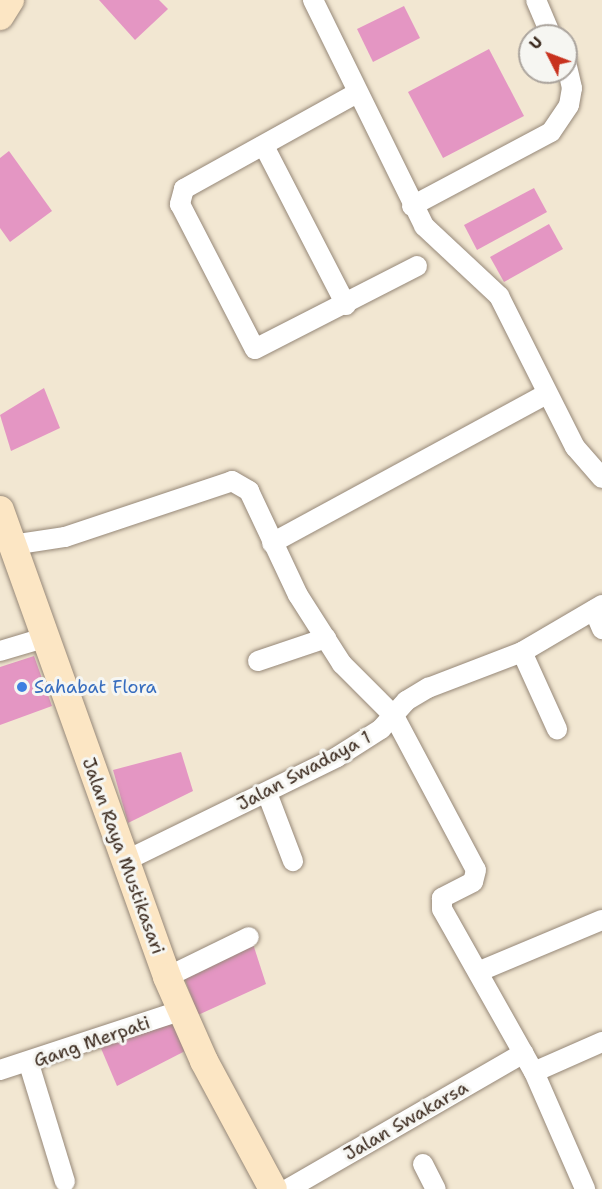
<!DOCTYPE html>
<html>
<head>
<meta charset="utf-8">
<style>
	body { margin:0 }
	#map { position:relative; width:602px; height:1189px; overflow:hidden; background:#f2e7d2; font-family:"Shantell Sans",sans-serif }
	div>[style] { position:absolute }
	.building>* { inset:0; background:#e496c3 }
	.roads { filter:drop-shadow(0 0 2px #968878) drop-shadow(0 0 2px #968878) }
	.minor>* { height:20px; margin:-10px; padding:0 10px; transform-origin:10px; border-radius:10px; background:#fff }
	.secondary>* { height:28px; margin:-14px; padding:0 14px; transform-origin:14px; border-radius:14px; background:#fce6c4 }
	.dots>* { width:16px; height:16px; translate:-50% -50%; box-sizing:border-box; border:3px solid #f6f6f2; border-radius:50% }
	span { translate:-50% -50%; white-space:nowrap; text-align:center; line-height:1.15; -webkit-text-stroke:6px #f6f6f2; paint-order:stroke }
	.shop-label { font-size:18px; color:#366cbe }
	.left { translate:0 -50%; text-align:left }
	.street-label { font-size:18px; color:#3b2a1e }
	.north { position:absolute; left:518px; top:24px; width:60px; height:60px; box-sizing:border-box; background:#f6f6f2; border:2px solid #aba49d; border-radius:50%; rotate:312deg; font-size:16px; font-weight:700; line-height:24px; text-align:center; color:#3b2a1e }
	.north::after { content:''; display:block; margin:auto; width:21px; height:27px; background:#c8321e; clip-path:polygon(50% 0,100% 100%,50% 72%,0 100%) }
</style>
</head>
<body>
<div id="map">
	<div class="building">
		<i style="clip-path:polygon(99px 0,159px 0,168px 9px,135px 40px)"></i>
		<i style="clip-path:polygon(404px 6px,420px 38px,373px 62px,357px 29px)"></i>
		<i style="clip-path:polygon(489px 49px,524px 116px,443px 158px,408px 92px)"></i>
		<i style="clip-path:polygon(9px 151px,52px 211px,10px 242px,0 228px,0 158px)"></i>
		<i style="clip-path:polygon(534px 188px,547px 212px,477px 250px,464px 225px)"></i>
		<i style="clip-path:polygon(549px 224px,563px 249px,504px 282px,490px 257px)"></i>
		<i style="clip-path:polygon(44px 388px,60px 428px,11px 451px,0 415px)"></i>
		<i style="clip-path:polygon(34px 656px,52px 706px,0 725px,0 667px)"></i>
		<i style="clip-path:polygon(181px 752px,193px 791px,128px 823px,113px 770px)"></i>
		<i style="clip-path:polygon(253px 944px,266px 984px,198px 1015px,184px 977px)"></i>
		<i style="clip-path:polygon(176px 1022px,189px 1049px,117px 1086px,100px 1046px)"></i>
	</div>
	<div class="roads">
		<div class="minor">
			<i style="left:313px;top:0;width:252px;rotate:63.8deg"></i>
			<i style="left:424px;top:226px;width:103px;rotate:43deg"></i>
			<i style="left:499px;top:296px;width:169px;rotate:63.3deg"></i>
			<i style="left:575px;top:447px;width:41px;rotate:48.9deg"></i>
			<i style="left:536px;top:0;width:39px;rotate:67deg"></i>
			<i style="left:357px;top:93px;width:198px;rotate:151deg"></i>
			<i style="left:184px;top:189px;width:16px;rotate:105deg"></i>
			<i style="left:180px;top:204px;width:163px;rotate:62.7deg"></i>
			<i style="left:255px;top:349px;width:182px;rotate:-27.1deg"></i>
			<i style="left:264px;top:146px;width:179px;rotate:62.7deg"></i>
			<i style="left:412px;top:206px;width:157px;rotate:-28deg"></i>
			<i style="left:551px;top:132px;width:32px;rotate:-56deg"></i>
			<i style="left:569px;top:105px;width:17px;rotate:-80deg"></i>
			<i style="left:572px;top:88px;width:27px;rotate:-103deg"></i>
			<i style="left:272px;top:543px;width:312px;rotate:-28.5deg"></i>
			<i style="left:12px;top:545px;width:54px;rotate:-8.6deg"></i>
			<i style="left:65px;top:537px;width:176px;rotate:-18.5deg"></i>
			<i style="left:232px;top:481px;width:20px;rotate:30deg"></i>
			<i style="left:249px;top:491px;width:115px;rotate:64.8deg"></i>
			<i style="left:298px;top:595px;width:82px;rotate:57.5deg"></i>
			<i style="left:342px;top:664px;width:74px;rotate:45deg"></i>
			<i style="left:394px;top:716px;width:174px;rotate:62deg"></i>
			<i style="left:476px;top:870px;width:12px;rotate:104deg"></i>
			<i style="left:473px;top:882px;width:35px;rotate:153deg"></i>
			<i style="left:442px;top:898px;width:11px;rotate:90deg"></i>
			<i style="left:442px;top:909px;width:187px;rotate:60.6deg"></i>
			<i style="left:534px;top:1072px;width:128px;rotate:66.4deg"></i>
			<i style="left:594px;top:610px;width:21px;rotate:67deg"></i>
			<i style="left:0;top:651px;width:46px;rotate:-16.5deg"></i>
			<i style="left:522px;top:652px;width:85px;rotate:65.6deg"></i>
			<i style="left:258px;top:661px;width:72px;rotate:-18.7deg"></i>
			<i style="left:267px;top:793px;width:73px;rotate:69.1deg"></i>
			<i style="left:125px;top:861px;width:236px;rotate:-26.1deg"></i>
			<i style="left:337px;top:757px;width:52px;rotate:-32.5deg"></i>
			<i style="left:381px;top:729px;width:38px;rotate:-48deg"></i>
			<i style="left:406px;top:701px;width:26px;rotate:-31deg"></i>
			<i style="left:428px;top:688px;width:101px;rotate:-21deg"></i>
			<i style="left:522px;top:652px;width:93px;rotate:-30.4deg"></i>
			<i style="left:480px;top:971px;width:132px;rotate:-22.7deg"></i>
			<i style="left:167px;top:977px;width:91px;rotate:-26deg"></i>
			<i style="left:29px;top:1064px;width:123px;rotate:73deg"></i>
			<i style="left:0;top:1070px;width:193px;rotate:-18.2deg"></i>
			<i style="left:534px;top:1072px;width:74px;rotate:-23.8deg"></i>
			<i style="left:423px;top:1164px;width:28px;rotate:63deg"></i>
			<i style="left:288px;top:1189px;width:272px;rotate:-30deg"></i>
		</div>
		<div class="secondary">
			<i style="left:0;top:16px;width:19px;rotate:-58deg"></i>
			<i style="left:0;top:510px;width:496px;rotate:70.3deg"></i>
			<i style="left:167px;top:977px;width:92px;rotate:66.2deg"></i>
			<i style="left:204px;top:1061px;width:145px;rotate:61.7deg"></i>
		</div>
	</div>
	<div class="dots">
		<i style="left:22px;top:687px;background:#3f7fe0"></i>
	</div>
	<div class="shop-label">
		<span class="left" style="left:34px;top:687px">Sahabat Flora</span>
	</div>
	<div class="street-label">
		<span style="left:304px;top:771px;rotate:-28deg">Jalan Swadaya 1</span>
		<span style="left:123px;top:856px;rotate:70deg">Jalan Raya Mustikasari</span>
		<span style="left:92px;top:1042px;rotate:-19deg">Gang Merpati</span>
		<span style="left:406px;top:1121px;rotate:-30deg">Jalan Swakarsa</span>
	</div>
	<div class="north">U</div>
</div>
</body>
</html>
